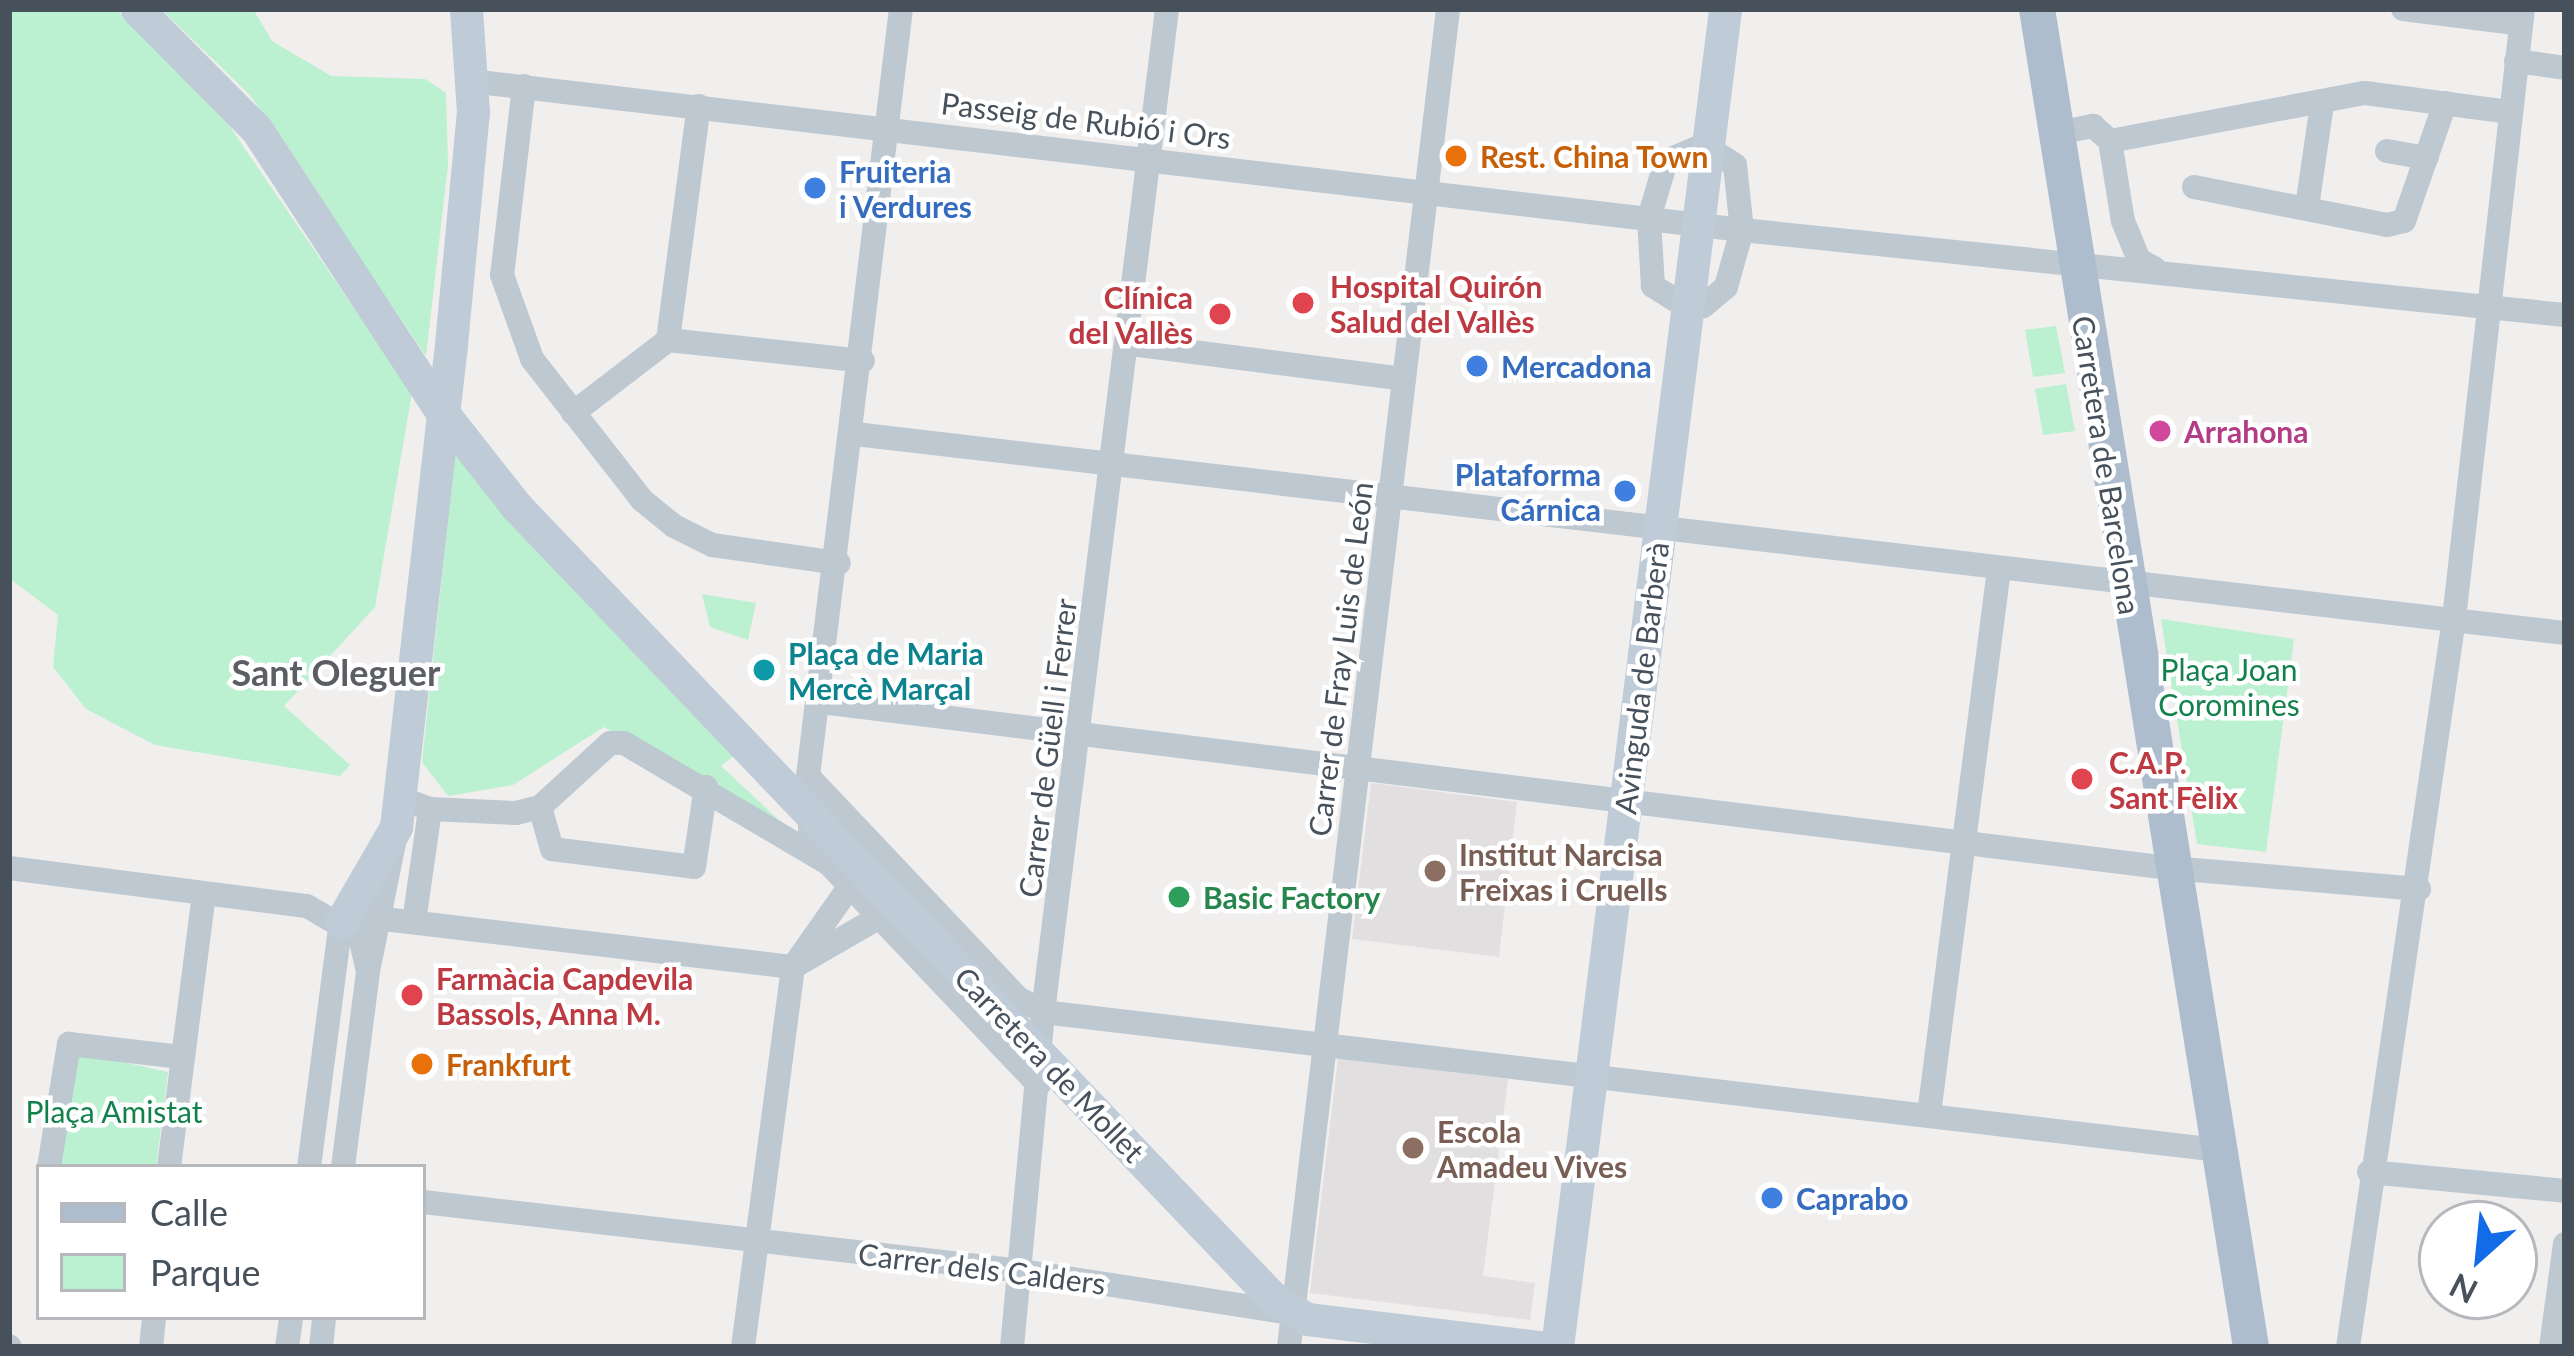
<!DOCTYPE html>
<html>
<head>
<meta charset="utf-8">
<style>
	body { margin:0 }
	#map { position:relative; width:2574px; height:1356px; overflow:hidden; background:#f1eeee; font-family:Lato,sans-serif }
	div>[style] { position:absolute }
	.education>* { inset:0; background:#e2dfe0 }
	.green>* { inset:0; background:#bbf0d0 }
	.street>* { height:24px; margin:-12px; padding:0 12px; transform-origin:12px; border-radius:12px; background:#bec8d1 }
	.secondary>* { height:33px; margin:-16.5px; padding:0 16.5px; transform-origin:16.5px; border-radius:16.5px; background:#c0cbd8 }
	.primary>* { height:36px; margin:-18px; padding:0 18px; transform-origin:18px; border-radius:18px; background:#adbdce }
	.secondary-bridge>* { height:33px; margin:-16.5px; padding:0 16.5px; transform-origin:16.5px; border-radius:16.5px; background:#c0cbd8 }
	.dots>* { width:33px; height:33px; translate:-50% -50%; box-sizing:border-box; border:6px solid #fff; border-radius:50% }
	span { translate:-50% -50%; white-space:nowrap; text-align:center; line-height:1.15; -webkit-text-stroke:9px #fff; paint-order:stroke }
	.street-label { font-size:30px; color:#46515c }
	.food-label { font-size:30px; color:#c56008; font-weight:700 }
	.left { translate:0 -50%; text-align:left }
	.shop-label { font-size:30px; color:#366cbe; font-weight:700 }
	.right { translate:-100% -50%; text-align:right }
	.health-label { font-size:30px; color:#be3a42; font-weight:700 }
	.hotel-label { font-size:30px; color:#b23c85; font-weight:700 }
	.culture-label { font-size:30px; color:#0d838f; font-weight:700 }
	.park-label { font-size:30px; color:#13814b }
	.education-label { font-size:30px; color:#785e54; font-weight:700 }
	.leisure-label { font-size:30px; color:#27864d; font-weight:700 }
	.quarter-label { font-size:36px; color:#5b5e63; font-weight:700 }
	.frame { position:absolute; inset:0; border:12px solid #46515c; pointer-events:none }
	.legend { position:absolute; left:36px; top:1164px; width:390px; height:156px; box-sizing:border-box; background:#fff; border:3px solid #b5b9be; margin:0; padding:15px 21px; list-style:none; font-size:36px; color:#46515c }
	.legend li { display:flex; align-items:center; gap:24px; height:60px }
	.legend b { width:60px; border:3px solid #b5b9be }
	.north { position:absolute; left:2418px; top:1200px; width:120px; height:120px; box-sizing:border-box; background:#fff; border:3px solid #b5b9be; border-radius:50%; rotate:207deg; font-size:33px; font-weight:700; line-height:48px; text-align:center; color:#46515c }
	.north::after { content:''; display:block; margin:auto; width:42px; height:54px; background:#126ce7; clip-path:polygon(50% 0,100% 100%,50% 72%,0 100%) }
</style>
</head>
<body>
<div id="map">
	<div class="education">
		<i style="clip-path:polygon(1371px 783px,1517px 802px,1499px 957px,1352px 939px)"></i>
		<i style="clip-path:polygon(1338px 1058px,1508px 1079px,1483px 1276px,1535px 1283px,1530px 1320px,1310px 1293px)"></i>
	</div>
	<div class="green">
		<i style="clip-path:polygon(9px 9px,116px 9px,213px 102px,412px 393px,375px 607px,284px 706px,350px 765px,340px 776px,155px 745px,86px 709px,53px 667px,58px 615px,9px 578px)"></i>
		<i style="clip-path:polygon(161px 9px,253px 9px,272px 41px,331px 76px,425px 79px,446px 93px,448px 165px,426px 356px,250px 95px)"></i>
		<i style="clip-path:polygon(2056px 326px,2065px 373px,2033px 377px,2025px 330px)"></i>
		<i style="clip-path:polygon(2066px 384px,2075px 431px,2043px 435px,2035px 389px)"></i>
		<i style="clip-path:polygon(455px 455px,739px 752px,721px 766px,780px 821px,604px 727px,513px 785px,448px 796px,422px 762px)"></i>
		<i style="clip-path:polygon(702px 594px,756px 603px,748px 640px,710px 627px)"></i>
		<i style="clip-path:polygon(2161px 619px,2294px 639px,2266px 852px,2197px 844px)"></i>
		<i style="clip-path:polygon(73px 1051px,168px 1072px,156px 1167px,56px 1167px)"></i>
	</div>
	<div class="street">
		<i style="left:2403px;top:9px;width:119px;rotate:7.2deg"></i>
		<i style="left:2516px;top:61px;width:49px;rotate:8.1deg"></i>
		<i style="left:470px;top:81px;width:1281px;rotate:6.68deg"></i>
		<i style="left:1742px;top:230px;width:827px;rotate:5.9deg"></i>
		<i style="left:524px;top:86px;width:190px;rotate:96.6deg"></i>
		<i style="left:502px;top:275px;width:89px;rotate:70.3deg"></i>
		<i style="left:532px;top:359px;width:179px;rotate:52deg"></i>
		<i style="left:642px;top:500px;width:41px;rotate:39.1deg"></i>
		<i style="left:674px;top:526px;width:42px;rotate:26.6deg"></i>
		<i style="left:712px;top:545px;width:128px;rotate:8.1deg"></i>
		<i style="left:2054px;top:134px;width:40px;rotate:-12deg"></i>
		<i style="left:2093px;top:126px;width:23px;rotate:41deg"></i>
		<i style="left:2110px;top:141px;width:259px;rotate:-10.7deg"></i>
		<i style="left:2365px;top:93px;width:145px;rotate:7.5deg"></i>
		<i style="left:2110px;top:141px;width:81px;rotate:80.8deg"></i>
		<i style="left:2123px;top:221px;width:42px;rotate:67.7deg"></i>
		<i style="left:2139px;top:260px;width:17px;rotate:28deg"></i>
		<i style="left:1704px;top:145px;width:37px;rotate:33deg"></i>
		<i style="left:1735px;top:165px;width:65px;rotate:83.9deg"></i>
		<i style="left:1742px;top:230px;width:59px;rotate:105.7deg"></i>
		<i style="left:1726px;top:287px;width:30px;rotate:140deg"></i>
		<i style="left:1703px;top:306px;width:18px;rotate:180deg"></i>
		<i style="left:1685px;top:306px;width:38px;rotate:-148deg"></i>
		<i style="left:1653px;top:286px;width:68px;rotate:-93.4deg"></i>
		<i style="left:1649px;top:218px;width:59px;rotate:-73.4deg"></i>
		<i style="left:1666px;top:161px;width:41px;rotate:-22.8deg"></i>
		<i style="left:2387px;top:151px;width:40px;rotate:10deg"></i>
		<i style="left:2194px;top:187px;width:197px;rotate:11.1deg"></i>
		<i style="left:2387px;top:225px;width:17px;rotate:-13deg"></i>
		<i style="left:2404px;top:221px;width:125px;rotate:-70.8deg"></i>
		<i style="left:2307px;top:207px;width:104px;rotate:-81.7deg"></i>
		<i style="left:668px;top:340px;width:236px;rotate:-82.5deg"></i>
		<i style="left:1131px;top:344px;width:275px;rotate:7.3deg"></i>
		<i style="left:573px;top:413px;width:120px;rotate:-37.5deg"></i>
		<i style="left:668px;top:340px;width:196px;rotate:6.1deg"></i>
		<i style="left:855px;top:434px;width:1722px;rotate:6.64deg"></i>
		<i style="left:821px;top:702px;width:1359px;rotate:7.02deg"></i>
		<i style="left:2170px;top:868px;width:250px;rotate:4.8deg"></i>
		<i style="left:808px;top:776px;width:306px;rotate:46.6deg"></i>
		<i style="left:1018px;top:998px;width:29px;rotate:29deg"></i>
		<i style="left:1043px;top:1012px;width:1182px;rotate:6.7deg"></i>
		<i style="left:400px;top:798px;width:32px;rotate:20deg"></i>
		<i style="left:430px;top:809px;width:86px;rotate:2.7deg"></i>
		<i style="left:516px;top:813px;width:25px;rotate:-14deg"></i>
		<i style="left:540px;top:807px;width:95px;rotate:-42.4deg"></i>
		<i style="left:610px;top:743px;width:14px"></i>
		<i style="left:624px;top:743px;width:237px;rotate:30.5deg"></i>
		<i style="left:828px;top:863px;width:306px;rotate:46.5deg"></i>
		<i style="left:540px;top:807px;width:44px;rotate:74.1deg"></i>
		<i style="left:552px;top:849px;width:143px;rotate:7.2deg"></i>
		<i style="left:694px;top:867px;width:81px;rotate:-81.5deg"></i>
		<i style="left:811px;top:851px;width:75px;rotate:-92.3deg"></i>
		<i style="left:808px;top:776px;width:773px;rotate:-83.09deg"></i>
		<i style="left:9px;top:868px;width:300px;rotate:7.3deg"></i>
		<i style="left:307px;top:906px;width:61px;rotate:30.3deg"></i>
		<i style="left:360px;top:937px;width:35px;rotate:77deg"></i>
		<i style="left:341px;top:922px;width:43px;rotate:-4deg"></i>
		<i style="left:384px;top:919px;width:412px;rotate:6.7deg"></i>
		<i style="left:793px;top:967px;width:112px;rotate:-30deg"></i>
		<i style="left:414px;top:922px;width:114px;rotate:-81.9deg"></i>
		<i style="left:1929px;top:1114px;width:549px;rotate:-82.68deg"></i>
		<i style="left:49px;top:1167px;width:125px;rotate:-80.8deg"></i>
		<i style="left:69px;top:1044px;width:113px;rotate:6.6deg"></i>
		<i style="left:169px;top:1167px;width:274px;rotate:-82.7deg"></i>
		<i style="left:309px;top:1167px;width:247px;rotate:-82.6deg"></i>
		<i style="left:343px;top:1167px;width:198px;rotate:-82.7deg"></i>
		<i style="left:368px;top:971px;width:136px;rotate:-78.5deg"></i>
		<i style="left:2369px;top:1172px;width:197px;rotate:5.5deg"></i>
		<i style="left:423px;top:1202px;width:603px;rotate:6.57deg"></i>
		<i style="left:1022px;top:1271px;width:271px;rotate:8.9deg"></i>
		<i style="left:9px;top:1346px;width:1px;rotate:45deg"></i>
		<i style="left:151px;top:1347px;width:30px;rotate:-84deg"></i>
		<i style="left:287px;top:1347px;width:30px;rotate:-82deg"></i>
		<i style="left:321px;top:1347px;width:30px;rotate:-84deg"></i>
		<i style="left:743px;top:1347px;width:383px;rotate:-82.5deg"></i>
		<i style="left:793px;top:967px;width:99px;rotate:-54.9deg"></i>
		<i style="left:1012px;top:1347px;width:336px;rotate:-84.7deg"></i>
		<i style="left:1043px;top:1012px;width:1011px;rotate:-82.95deg"></i>
		<i style="left:1289px;top:1347px;width:1347px;rotate:-83.22deg"></i>
		<i style="left:2348px;top:1347px;width:736px;rotate:-81.72deg"></i>
		<i style="left:2454px;top:619px;width:614px;rotate:-83.55deg"></i>
		<i style="left:2551px;top:1347px;width:104px;rotate:-82.3deg"></i>
	</div>
	<div class="secondary">
		<i style="left:137px;top:9px;width:170px;rotate:45.2deg"></i>
		<i style="left:257px;top:130px;width:332px;rotate:56.8deg"></i>
		<i style="left:439px;top:408px;width:125px;rotate:51.8deg"></i>
		<i style="left:516px;top:506px;width:1094px;rotate:46.3deg"></i>
		<i style="left:1272px;top:1297px;width:41px;rotate:32.2deg"></i>
		<i style="left:1307px;top:1319px;width:233px;rotate:6.9deg"></i>
		<i style="left:451px;top:344px;width:233px;rotate:-84.6deg"></i>
		<i style="left:473px;top:112px;width:103px;rotate:-93.9deg"></i>
		<i style="left:341px;top:922px;width:110px;rotate:-59.9deg"></i>
		<i style="left:396px;top:827px;width:256px;rotate:-83.5deg"></i>
		<i style="left:1557px;top:1347px;width:1349px;rotate:-82.84deg"></i>
	</div>
	<div class="primary">
		<i style="left:2037px;top:9px;width:1355px;rotate:80.91deg"></i>
	</div>
	<div class="secondary-bridge">
		<i style="left:425px;top:573px;width:230px;rotate:-83.5deg"></i>
	</div>
	<div class="dots">
		<i style="left:1456px;top:156px;background:#e8710a"></i>
		<i style="left:815px;top:188px;background:#3f7fe0"></i>
		<i style="left:1303px;top:303px;background:#e0444e"></i>
		<i style="left:1220px;top:314px;background:#e0444e"></i>
		<i style="left:1477px;top:366px;background:#3f7fe0"></i>
		<i style="left:2160px;top:431px;background:#d1479c"></i>
		<i style="left:1625px;top:491px;background:#3f7fe0"></i>
		<i style="left:764px;top:670px;background:#0f9aa8"></i>
		<i style="left:2082px;top:779px;background:#e0444e"></i>
		<i style="left:1435px;top:871px;background:#8d6e63"></i>
		<i style="left:1179px;top:897px;background:#2e9e5b"></i>
		<i style="left:412px;top:995px;background:#e0444e"></i>
		<i style="left:422px;top:1064px;background:#e8710a"></i>
		<i style="left:1413px;top:1148px;background:#8d6e63"></i>
		<i style="left:1772px;top:1198px;background:#3f7fe0"></i>
	</div>
	<div class="street-label">
		<span style="left:1086px;top:120px;rotate:7deg">Passeig de Rubió i Ors</span>
		<span style="left:2107px;top:465px;rotate:81deg">Carretera de Barcelona</span>
		<span style="left:1340px;top:659px;rotate:-83deg">Carrer de Fray Luis de León</span>
		<span style="left:1641px;top:678px;rotate:-83deg">Avinguda de Barberà</span>
		<span style="left:1047px;top:748px;rotate:-83deg">Carrer de Güell i Ferrer</span>
		<span style="left:1050px;top:1064px;rotate:46deg">Carretera de Mollet</span>
		<span style="left:982px;top:1268px;rotate:7deg">Carrer dels Calders</span>
	</div>
	<div class="food-label">
		<span class="left" style="left:1480px;top:156px">Rest. China Town</span>
		<span class="left" style="left:446px;top:1064px">Frankfurt</span>
	</div>
	<div class="shop-label">
		<span class="left" style="left:839px;top:188px">Fruiteria<br>i Verdures</span>
		<span class="left" style="left:1501px;top:366px">Mercadona</span>
		<span class="right" style="left:1601px;top:491px">Plataforma<br>Cárnica</span>
		<span class="left" style="left:1796px;top:1198px">Caprabo</span>
	</div>
	<div class="health-label">
		<span class="left" style="left:1330px;top:303px">Hospital Quirón<br>Salud del Vallès</span>
		<span class="right" style="left:1193px;top:314px">Clínica<br>del Vallès</span>
		<span class="left" style="left:2109px;top:779px">C.A.P.<br>Sant Fèlix</span>
		<span class="left" style="left:436px;top:995px">Farmàcia Capdevila<br>Bassols, Anna M.</span>
	</div>
	<div class="hotel-label">
		<span class="left" style="left:2184px;top:431px">Arrahona</span>
	</div>
	<div class="culture-label">
		<span class="left" style="left:788px;top:670px">Plaça de Maria<br>Mercè Marçal</span>
	</div>
	<div class="park-label">
		<span style="left:2229px;top:686px">Plaça Joan<br>Coromines</span>
		<span style="left:114px;top:1111px">Plaça Amistat</span>
	</div>
	<div class="education-label">
		<span class="left" style="left:1459px;top:871px">Institut Narcisa<br>Freixas i Cruells</span>
		<span class="left" style="left:1437px;top:1148px">Escola<br>Amadeu Vives</span>
	</div>
	<div class="leisure-label">
		<span class="left" style="left:1203px;top:897px">Basic Factory</span>
	</div>
	<div class="quarter-label">
		<span style="left:336px;top:673px">Sant Oleguer</span>
	</div>
	<div class="frame"></div>
	<ul class="legend">
	<li><b style="height:15px;background:#adbdce"></b>Calle</li>
	<li><b style="height:33px;background:#bbf0d0"></b>Parque</li>
	</ul>
	<div class="north">N</div>
</div>
</body>
</html>
